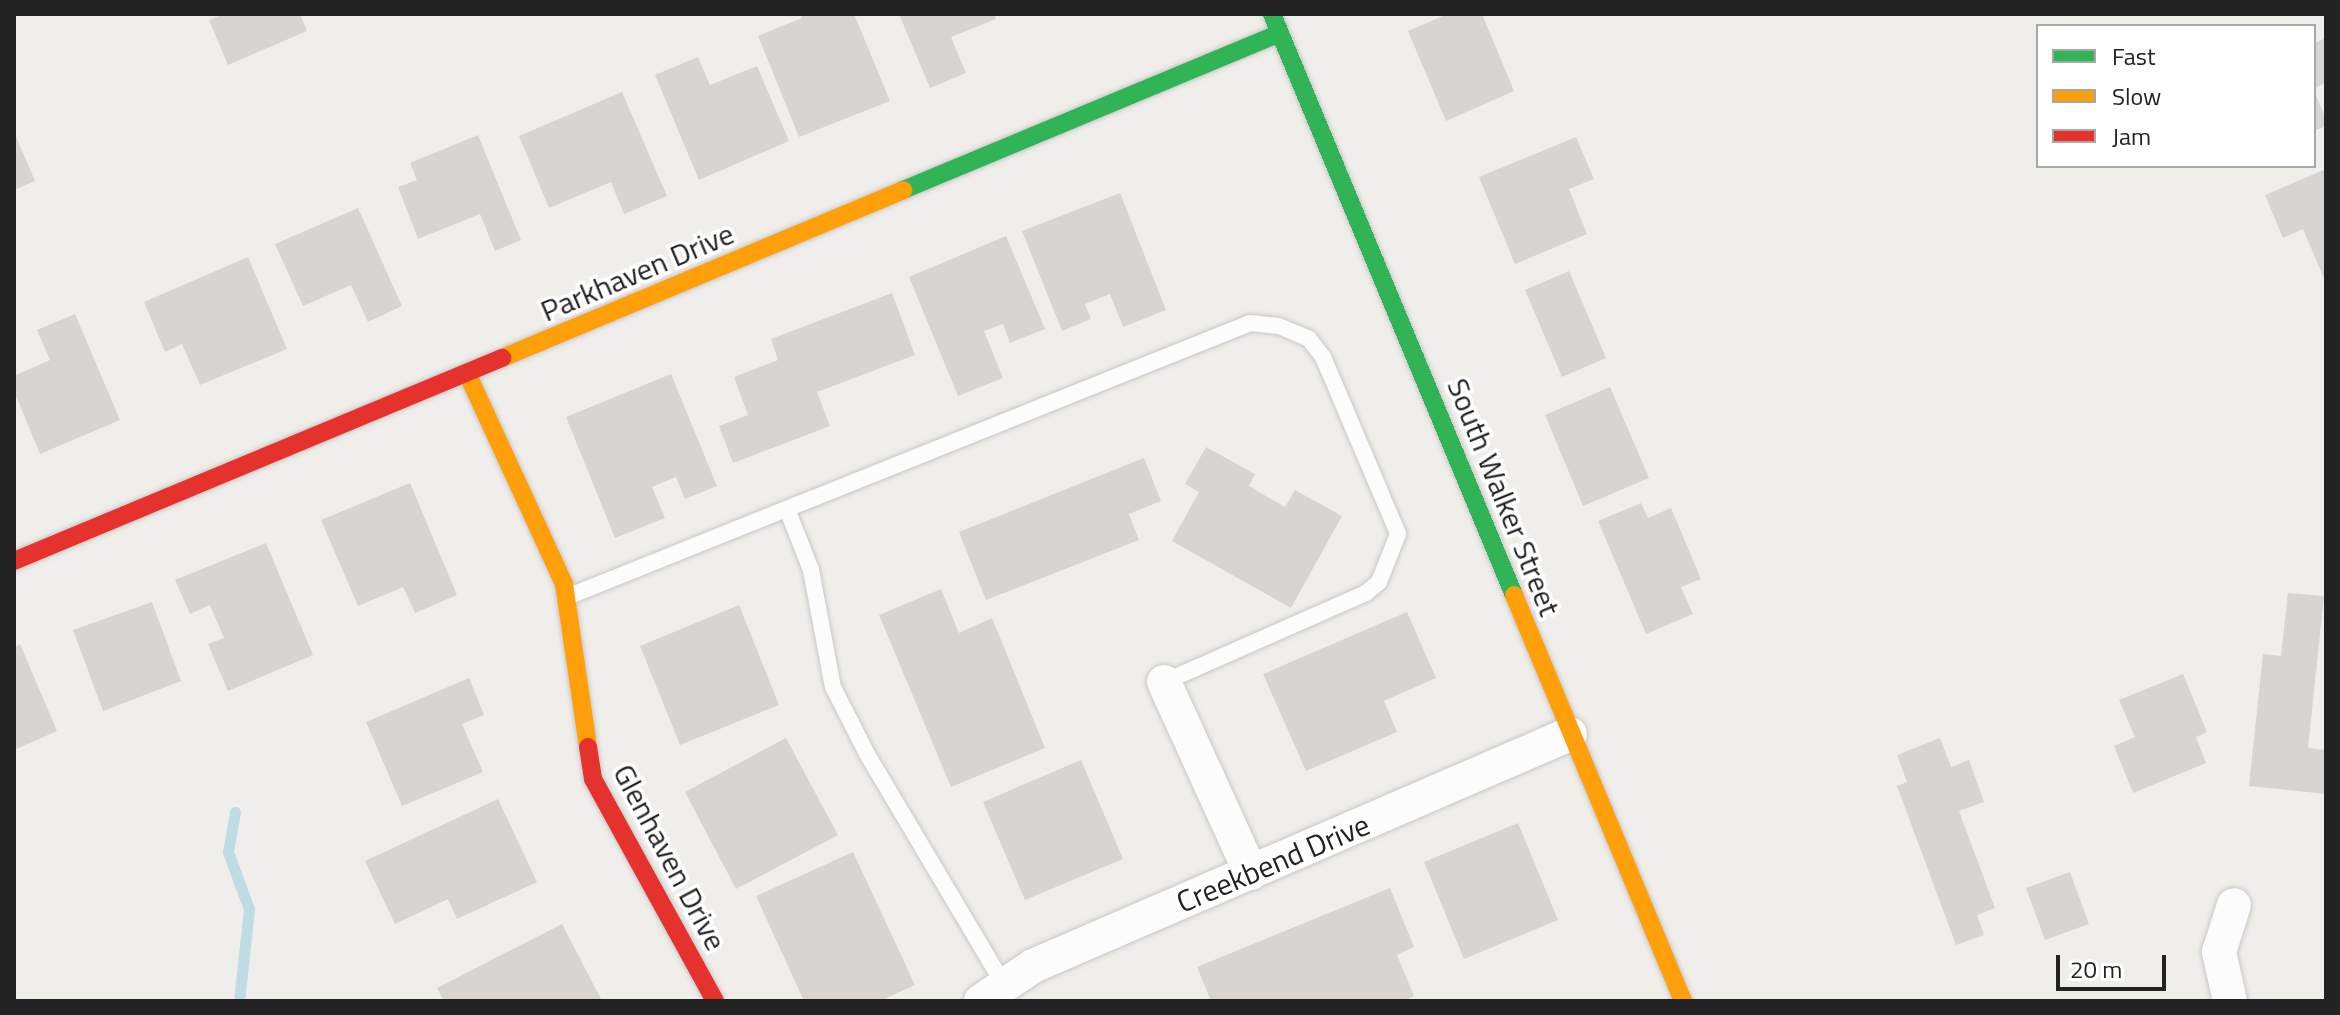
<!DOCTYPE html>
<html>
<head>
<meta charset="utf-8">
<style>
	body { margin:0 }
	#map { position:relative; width:2340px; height:1015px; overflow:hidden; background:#f0eeeb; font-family:"Titillium Web",sans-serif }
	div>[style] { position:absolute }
	.stream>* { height:11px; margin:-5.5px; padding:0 5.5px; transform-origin:5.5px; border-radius:5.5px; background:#bfdbe3 }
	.building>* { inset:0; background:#d7d4d2 }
	.roads { filter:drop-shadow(0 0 2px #c9c8c7) drop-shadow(0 0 2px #c9c8c7) }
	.lane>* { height:16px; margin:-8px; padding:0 8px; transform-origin:8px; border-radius:8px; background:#fdfcfc }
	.street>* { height:34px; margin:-17px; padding:0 17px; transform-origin:17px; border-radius:17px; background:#fdfcfc }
	.fast>* { height:18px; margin:-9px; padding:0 9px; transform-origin:9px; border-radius:9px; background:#30b455 }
	.slow>* { height:18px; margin:-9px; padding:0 9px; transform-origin:9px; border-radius:9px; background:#ff9f0a }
	.jam>* { height:18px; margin:-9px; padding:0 9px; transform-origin:9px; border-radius:9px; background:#e5322d }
	span { translate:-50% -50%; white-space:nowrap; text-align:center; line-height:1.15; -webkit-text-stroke:7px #fff; paint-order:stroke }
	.street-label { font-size:30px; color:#222 }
	.frame { position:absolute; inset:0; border:16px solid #222; pointer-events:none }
	.legend { position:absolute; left:2036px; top:24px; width:280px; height:144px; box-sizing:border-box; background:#fff; border:2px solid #a7a7a7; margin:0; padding:10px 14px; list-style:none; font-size:24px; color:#222 }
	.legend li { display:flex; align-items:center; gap:16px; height:40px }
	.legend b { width:40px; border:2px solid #a7a7a7 }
	.scale { position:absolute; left:2056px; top:955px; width:110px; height:36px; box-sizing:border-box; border:4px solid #222; border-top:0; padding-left:10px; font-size:24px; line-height:28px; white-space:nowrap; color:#222; -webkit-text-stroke:6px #fff; paint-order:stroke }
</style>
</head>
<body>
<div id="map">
	<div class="stream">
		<i style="left:235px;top:812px;width:41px;rotate:99.9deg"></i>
		<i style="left:228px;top:852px;width:61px;rotate:69.8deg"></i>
		<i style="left:249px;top:909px;width:93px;rotate:96.2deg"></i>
	</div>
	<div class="building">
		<i style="clip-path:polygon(224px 14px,300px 14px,307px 31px,228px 65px,209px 20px)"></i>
		<i style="clip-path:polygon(800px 14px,854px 14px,890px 101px,799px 137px,758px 36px,802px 18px)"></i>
		<i style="clip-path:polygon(899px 14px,994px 14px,996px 19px,951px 37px,966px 73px,930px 88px)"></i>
		<i style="clip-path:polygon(1448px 14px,1482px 14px,1514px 91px,1446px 121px,1408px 31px)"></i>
		<i style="clip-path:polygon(2326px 38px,2326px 83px,2314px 88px,2314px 43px)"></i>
		<i style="clip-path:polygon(698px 57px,710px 85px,757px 66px,789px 141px,699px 180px,655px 75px)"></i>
		<i style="clip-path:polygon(2314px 90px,2326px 119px,2326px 126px,2314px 131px)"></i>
		<i style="clip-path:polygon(622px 92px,667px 196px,624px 214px,611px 182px,549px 208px,519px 136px)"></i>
		<i style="clip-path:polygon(14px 132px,35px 181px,14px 190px)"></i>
		<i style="clip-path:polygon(478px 135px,521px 240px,495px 251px,480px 214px,418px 239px,398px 187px,417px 180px,410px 163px)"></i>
		<i style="clip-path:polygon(1576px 137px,1594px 179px,1569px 189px,1587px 234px,1515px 264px,1479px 177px)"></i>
		<i style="clip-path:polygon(2326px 169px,2326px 283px,2303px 229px,2283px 238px,2265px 195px)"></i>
		<i style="clip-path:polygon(1120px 193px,1166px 310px,1123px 327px,1110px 294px,1085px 304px,1091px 319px,1062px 331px,1022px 231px)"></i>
		<i style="clip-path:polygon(358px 208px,402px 306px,368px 322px,351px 285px,303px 306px,275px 244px)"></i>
		<i style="clip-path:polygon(1006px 236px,1045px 329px,1010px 343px,1003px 324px,984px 331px,1003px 378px,958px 396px,909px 277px)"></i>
		<i style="clip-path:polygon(248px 257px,287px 349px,200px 385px,182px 344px,165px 352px,144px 302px)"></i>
		<i style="clip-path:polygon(1569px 271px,1606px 358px,1562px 377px,1525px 290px)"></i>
		<i style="clip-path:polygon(892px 293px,915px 355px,817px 392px,830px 426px,733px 463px,719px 426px,748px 415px,734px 377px,778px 360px,771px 339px)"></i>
		<i style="clip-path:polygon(75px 314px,120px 420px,40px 454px,14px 391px,14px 376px,50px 360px,37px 330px)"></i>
		<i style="clip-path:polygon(671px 374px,717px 486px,685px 499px,676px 477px,652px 487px,665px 518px,615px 538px,566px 417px)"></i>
		<i style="clip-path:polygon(1610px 387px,1649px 478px,1583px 506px,1545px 415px)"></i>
		<i style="clip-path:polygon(1206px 447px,1255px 474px,1249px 486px,1285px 507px,1295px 490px,1342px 516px,1291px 608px,1172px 541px,1199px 492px,1185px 484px)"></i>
		<i style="clip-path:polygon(1144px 458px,1161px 501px,1129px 514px,1139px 540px,986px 600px,959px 532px)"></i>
		<i style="clip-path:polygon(410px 483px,457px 595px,415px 613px,403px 587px,358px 606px,321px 520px)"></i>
		<i style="clip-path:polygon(1641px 503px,1648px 518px,1671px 508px,1701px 579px,1681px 587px,1693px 614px,1646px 634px,1598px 521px)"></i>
		<i style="clip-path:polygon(266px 543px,313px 655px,228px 691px,208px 644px,224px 638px,210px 605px,190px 614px,175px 580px)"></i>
		<i style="clip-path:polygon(941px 589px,959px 633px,992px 618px,1045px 748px,951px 787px,879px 615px)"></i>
		<i style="clip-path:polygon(2288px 593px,2324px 596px,2308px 748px,2326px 750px,2326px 794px,2249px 786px,2263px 654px,2281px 656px)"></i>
		<i style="clip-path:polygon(152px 602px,181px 681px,103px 711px,73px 630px)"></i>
		<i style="clip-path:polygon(739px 605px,779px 705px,680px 745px,640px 646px)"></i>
		<i style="clip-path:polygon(1407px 612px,1436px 678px,1384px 701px,1397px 732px,1306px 771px,1263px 674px)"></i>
		<i style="clip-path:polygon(20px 644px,57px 731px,14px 750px,14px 647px)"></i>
		<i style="clip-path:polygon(2183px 674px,2207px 732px,2196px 737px,2206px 763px,2133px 793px,2114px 746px,2135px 737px,2119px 700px)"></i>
		<i style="clip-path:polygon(469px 678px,484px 715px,462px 724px,483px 772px,402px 806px,366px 722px)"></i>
		<i style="clip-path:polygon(786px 738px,838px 835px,736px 889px,685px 792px)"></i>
		<i style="clip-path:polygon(1940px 738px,1951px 767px,1969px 760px,1984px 802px,1959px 811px,1995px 908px,1977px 915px,1984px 935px,1956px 945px,1897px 786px,1907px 782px,1897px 755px)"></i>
		<i style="clip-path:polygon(1081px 760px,1123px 859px,1025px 900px,983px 802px)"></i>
		<i style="clip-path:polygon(498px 799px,537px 882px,457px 919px,448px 899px,395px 924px,365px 861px)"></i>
		<i style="clip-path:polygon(1518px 823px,1558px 920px,1464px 959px,1424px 862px)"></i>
		<i style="clip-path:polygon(853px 852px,915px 985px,880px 1001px,804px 1001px,756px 896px)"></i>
		<i style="clip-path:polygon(2070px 872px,2089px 924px,2045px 940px,2026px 888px)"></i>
		<i style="clip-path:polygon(1390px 888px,1414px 947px,1397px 955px,1414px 996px,1403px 1001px,1211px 1001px,1197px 967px)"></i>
		<i style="clip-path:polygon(562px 924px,602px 1001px,444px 1001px,437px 988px)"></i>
	</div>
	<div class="roads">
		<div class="lane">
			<i style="left:787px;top:509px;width:66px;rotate:68.5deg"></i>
			<i style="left:811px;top:570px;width:119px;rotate:79.4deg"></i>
			<i style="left:833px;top:687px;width:75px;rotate:63.1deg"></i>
			<i style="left:867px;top:754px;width:269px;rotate:59.3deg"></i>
			<i style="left:567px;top:597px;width:736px;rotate:-21.86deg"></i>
			<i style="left:1250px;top:323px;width:29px;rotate:6deg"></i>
			<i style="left:1279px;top:326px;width:33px;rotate:23deg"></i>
			<i style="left:1309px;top:339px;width:23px;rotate:52deg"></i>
			<i style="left:1323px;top:357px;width:192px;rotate:67deg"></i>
			<i style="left:1398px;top:534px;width:52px;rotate:111.6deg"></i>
			<i style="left:1379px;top:582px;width:17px;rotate:140deg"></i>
			<i style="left:1366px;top:593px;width:221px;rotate:156.2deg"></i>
		</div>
		<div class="street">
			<i style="left:1164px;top:682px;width:210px;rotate:65.5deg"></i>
			<i style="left:981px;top:1001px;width:63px;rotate:-33.9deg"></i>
			<i style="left:1033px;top:966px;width:585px;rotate:-23.37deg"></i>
			<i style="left:2230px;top:1001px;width:50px;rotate:-102.7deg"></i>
			<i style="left:2219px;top:952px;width:49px;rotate:-72.3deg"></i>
		</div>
		<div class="fast">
			<i style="left:1272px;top:14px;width:629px;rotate:67.39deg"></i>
			<i style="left:903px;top:190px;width:408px;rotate:-22.6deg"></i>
		</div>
		<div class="slow">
			<i style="left:502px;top:358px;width:435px;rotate:-22.7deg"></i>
			<i style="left:467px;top:373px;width:232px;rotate:65.3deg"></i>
			<i style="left:564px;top:584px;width:165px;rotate:81.6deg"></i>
			<i style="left:1514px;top:595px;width:440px;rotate:67.4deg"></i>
		</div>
		<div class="jam">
			<i style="left:14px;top:561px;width:529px;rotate:-22.59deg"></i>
			<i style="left:588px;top:747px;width:32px;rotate:81deg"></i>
			<i style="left:593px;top:779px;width:253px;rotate:61.2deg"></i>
		</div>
	</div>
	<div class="street-label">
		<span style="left:637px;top:272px;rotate:-23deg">Parkhaven Drive</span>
		<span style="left:1504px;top:497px;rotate:68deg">South Walker Street</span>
		<span style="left:670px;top:857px;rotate:62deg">Glenhaven Drive</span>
		<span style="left:1273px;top:863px;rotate:-23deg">Creekbend Drive</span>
	</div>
	<div class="frame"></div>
	<ul class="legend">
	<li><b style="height:10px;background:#30b455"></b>Fast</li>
	<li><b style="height:10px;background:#ff9f0a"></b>Slow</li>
	<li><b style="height:10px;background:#e5322d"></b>Jam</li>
	</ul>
	<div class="scale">20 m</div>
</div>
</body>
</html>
